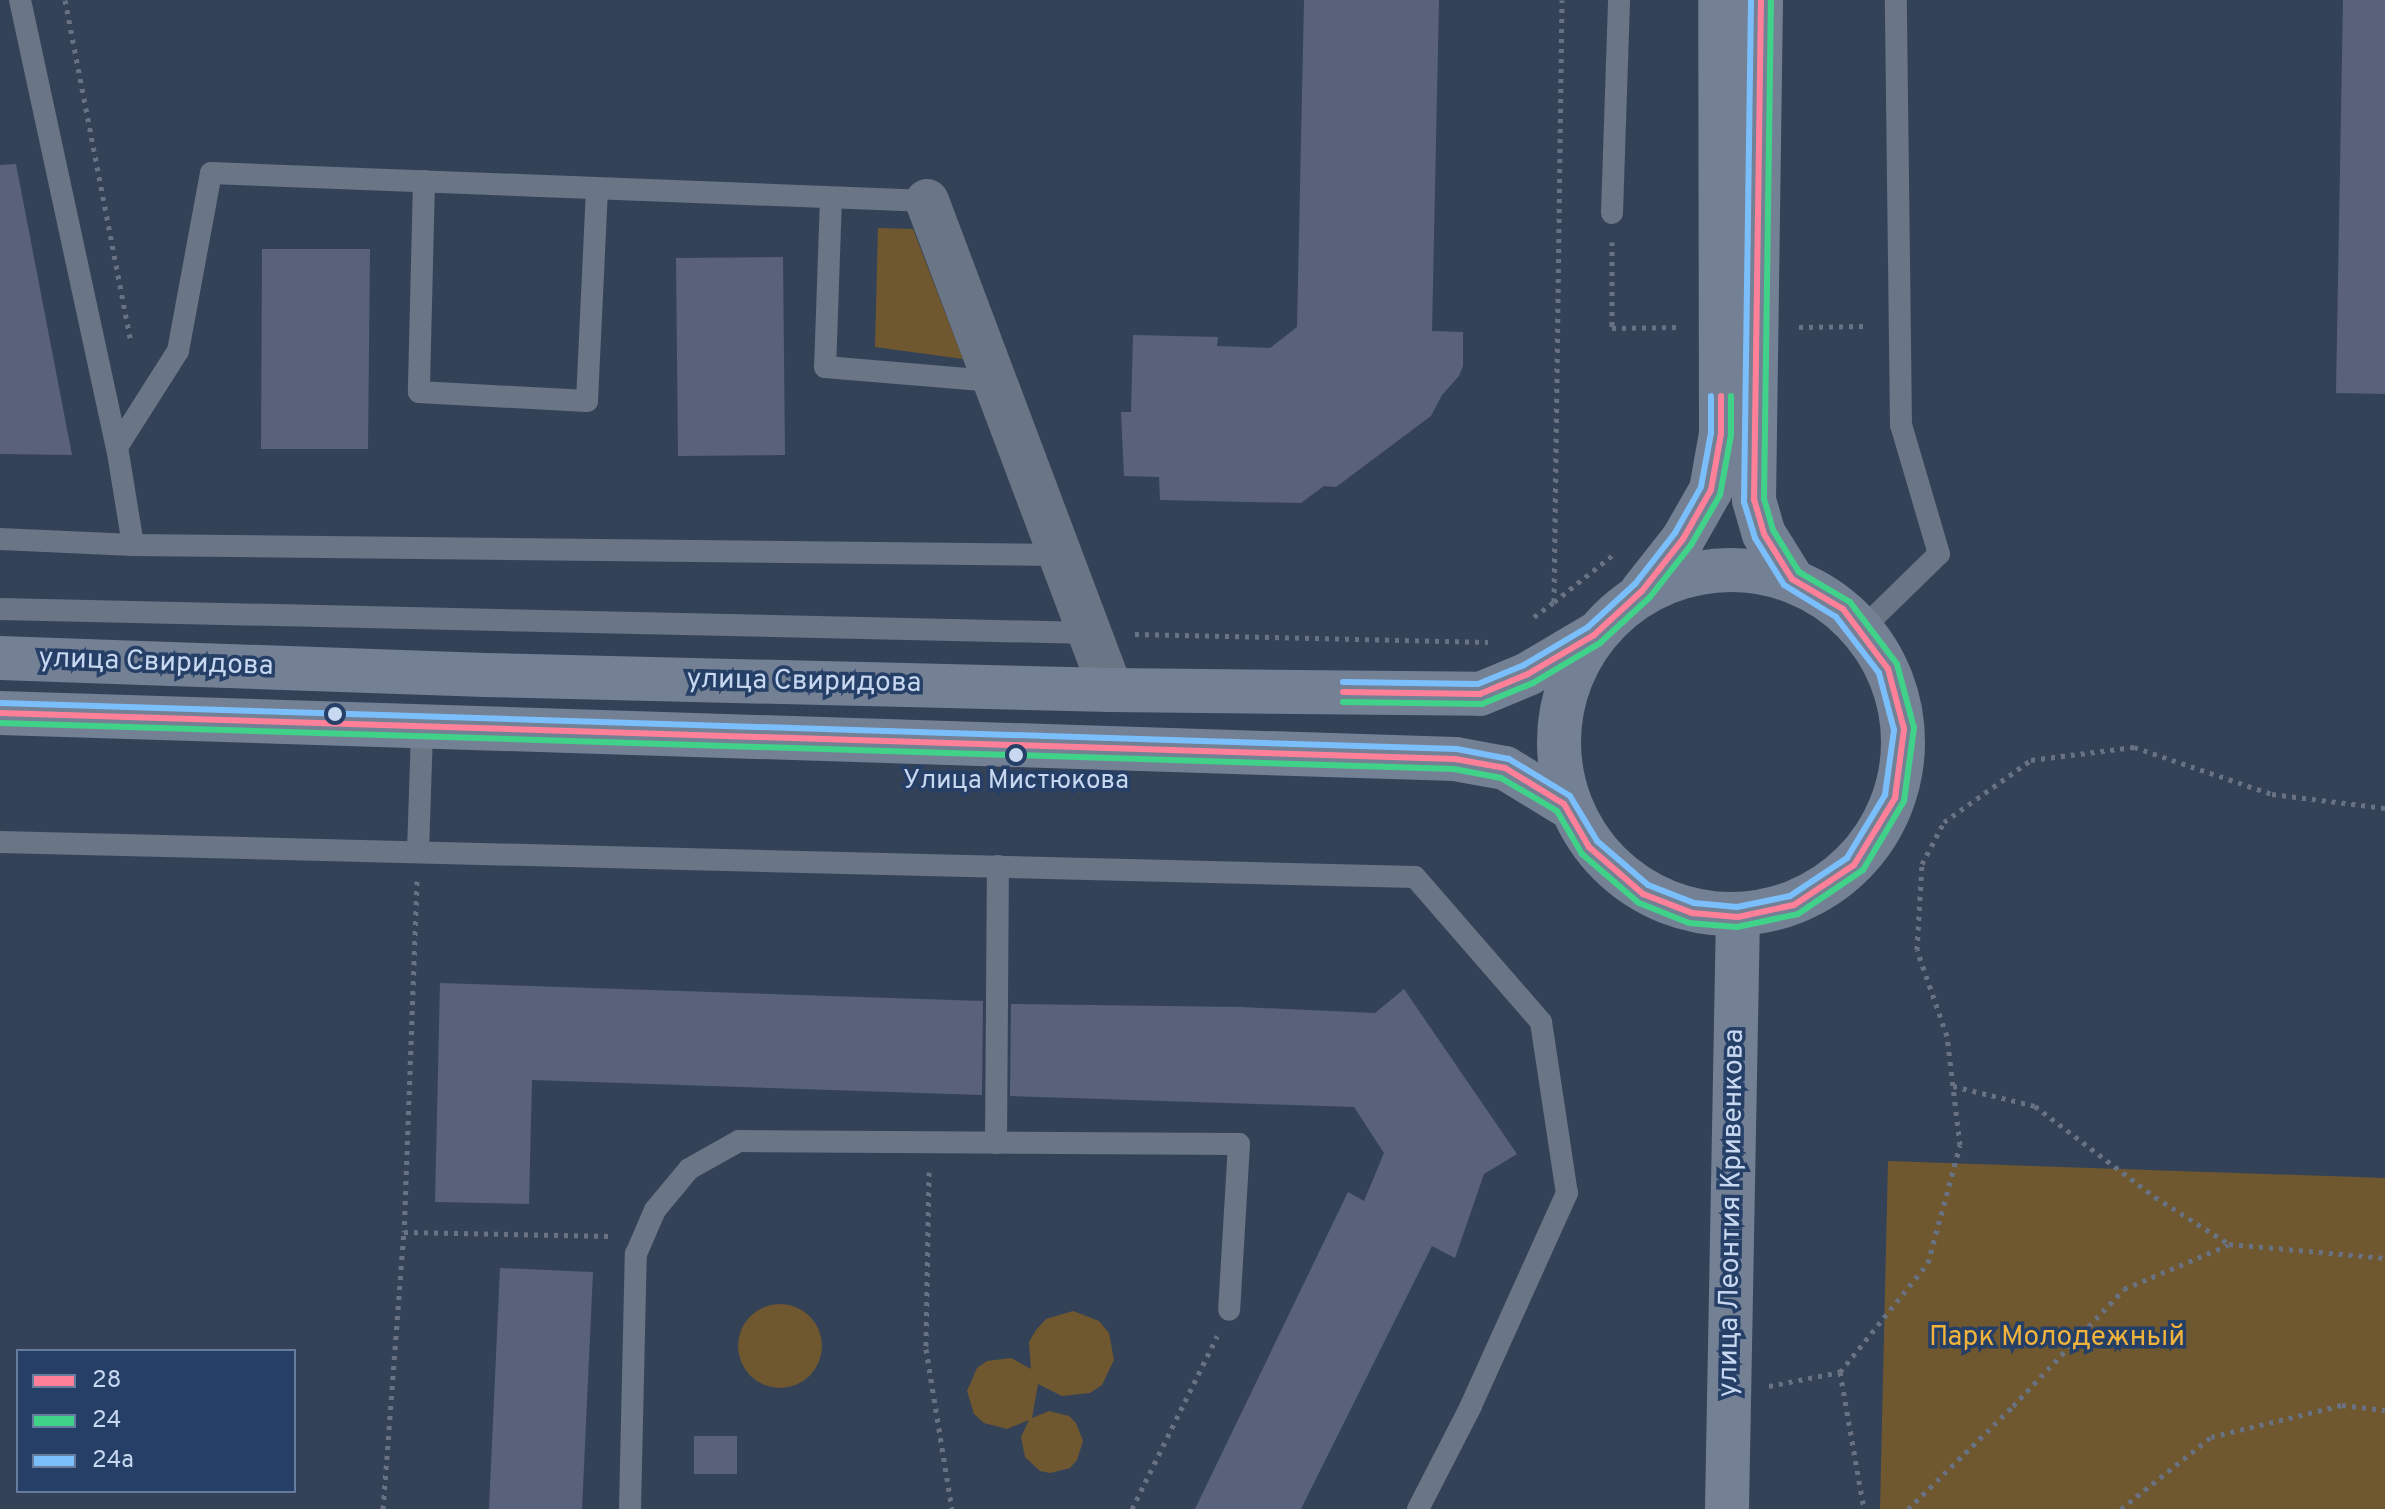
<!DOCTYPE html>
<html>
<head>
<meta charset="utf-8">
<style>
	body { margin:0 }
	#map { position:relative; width:2385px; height:1509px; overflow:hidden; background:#344258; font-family:Overpass,sans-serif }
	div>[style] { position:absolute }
	.green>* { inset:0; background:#6f5830 }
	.round { border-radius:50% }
	.building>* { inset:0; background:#5a617a }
	.path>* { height:5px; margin-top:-2.5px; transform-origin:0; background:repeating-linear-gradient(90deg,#687282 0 4px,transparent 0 10px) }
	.lane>* { height:22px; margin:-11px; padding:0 11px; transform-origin:11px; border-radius:11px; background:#6a7586 }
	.street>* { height:44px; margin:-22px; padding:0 22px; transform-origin:22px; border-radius:22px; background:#6a7586 }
	.secondary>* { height:44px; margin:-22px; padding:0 22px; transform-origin:22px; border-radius:22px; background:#748195 }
	.secondary>.ring { margin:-22px; padding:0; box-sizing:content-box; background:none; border:44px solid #748195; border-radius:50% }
	.bus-1>* { height:6px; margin:-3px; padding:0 3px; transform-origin:3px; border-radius:3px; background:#ff8098 }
	.bus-2>* { height:6px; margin:-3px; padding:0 3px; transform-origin:3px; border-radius:3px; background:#40d288 }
	.bus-3>* { height:6px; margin:-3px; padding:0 3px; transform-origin:3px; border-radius:3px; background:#7abffc }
	.dots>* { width:22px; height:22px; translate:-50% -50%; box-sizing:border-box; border:4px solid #253f67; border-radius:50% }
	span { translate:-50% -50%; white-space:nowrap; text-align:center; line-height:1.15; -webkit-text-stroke:7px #253f67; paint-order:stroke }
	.bus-label { font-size:26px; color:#c8d8f1 }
	.street-label { font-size:28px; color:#c8d8f1 }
	.park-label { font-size:28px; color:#f1b33c }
	.legend { position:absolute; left:16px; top:1349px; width:280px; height:144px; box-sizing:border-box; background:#253f67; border:2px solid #667c9e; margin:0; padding:10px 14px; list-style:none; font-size:24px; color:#c8d8f1 }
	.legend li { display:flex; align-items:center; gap:16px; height:40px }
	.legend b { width:40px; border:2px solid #667c9e }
</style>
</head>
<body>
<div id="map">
	<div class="green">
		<i style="clip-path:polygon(878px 228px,913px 229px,963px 359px,875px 347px)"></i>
		<i style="clip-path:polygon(1888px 1161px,2385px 1178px,2385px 1509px,1880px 1509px)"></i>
		<i class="round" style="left:738px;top:1304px;width:84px;height:84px"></i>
		<i style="clip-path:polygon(1073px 1311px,1099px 1321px,1109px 1333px,1114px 1360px,1102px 1385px,1090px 1393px,1062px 1396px,1038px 1384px,1032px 1418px,1049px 1411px,1069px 1416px,1076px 1423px,1083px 1441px,1077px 1460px,1070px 1468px,1050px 1473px,1040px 1471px,1025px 1457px,1021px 1437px,1029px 1420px,1007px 1429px,984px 1423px,974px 1414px,967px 1391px,977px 1368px,987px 1361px,1011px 1358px,1031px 1369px,1029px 1342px,1036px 1330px,1046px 1319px)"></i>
	</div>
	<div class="building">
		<i style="clip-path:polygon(1304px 0,1439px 0,1432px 331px,1463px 332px,1463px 366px,1459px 376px,1442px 395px,1431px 416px,1336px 487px,1324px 486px,1301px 503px,1160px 500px,1159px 477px,1124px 476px,1121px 412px,1131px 412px,1133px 335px,1218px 337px,1217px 346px,1270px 348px,1297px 327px)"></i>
		<i style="clip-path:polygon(2343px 0,2385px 0,2385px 394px,2336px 393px)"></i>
		<i style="clip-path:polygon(16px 164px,72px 455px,0 454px,0 165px)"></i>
		<i style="clip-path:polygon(262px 249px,370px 249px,368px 449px,261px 449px)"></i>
		<i style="clip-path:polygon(783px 257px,785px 455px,678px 456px,676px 258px)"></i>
		<i style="clip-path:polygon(440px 983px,983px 1001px,982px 1095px,532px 1080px,529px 1204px,435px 1202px)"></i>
		<i style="clip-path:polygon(1404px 989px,1517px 1154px,1484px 1174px,1455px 1258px,1432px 1246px,1301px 1509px,1195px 1509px,1348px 1192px,1364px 1201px,1384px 1153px,1354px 1107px,1010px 1096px,1011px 1004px,1241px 1007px,1375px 1013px)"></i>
		<i style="clip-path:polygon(500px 1268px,593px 1272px,582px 1509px,489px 1509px)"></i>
		<i style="clip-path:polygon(694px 1436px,737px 1436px,737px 1474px,694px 1474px)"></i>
	</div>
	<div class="path">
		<i style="left:65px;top:0;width:345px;rotate:79.1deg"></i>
		<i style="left:1612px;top:242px;width:86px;rotate:90deg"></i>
		<i style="left:1612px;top:328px;width:69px;rotate:-0.8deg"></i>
		<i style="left:1799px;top:327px;width:70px;rotate:-0.8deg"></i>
		<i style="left:1554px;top:602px;width:77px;rotate:-38.7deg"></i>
		<i style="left:1534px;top:617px;width:25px;rotate:-37deg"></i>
		<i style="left:1554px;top:602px;width:602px;rotate:-89.24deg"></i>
		<i style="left:1135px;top:634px;width:353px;rotate:1.3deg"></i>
		<i style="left:417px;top:881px;width:351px;rotate:92.1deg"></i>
		<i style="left:404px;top:1232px;width:207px;rotate:1.1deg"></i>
		<i style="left:1953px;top:1086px;width:84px;rotate:13.7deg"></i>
		<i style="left:2035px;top:1106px;width:151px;rotate:37.2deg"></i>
		<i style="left:2155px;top:1197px;width:88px;rotate:32.4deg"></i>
		<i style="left:2229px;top:1244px;width:157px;rotate:5.1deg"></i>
		<i style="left:929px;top:1172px;width:177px;rotate:91deg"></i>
		<i style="left:926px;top:1349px;width:162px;rotate:80.8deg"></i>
		<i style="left:1840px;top:1372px;width:139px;rotate:80.1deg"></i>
		<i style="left:1769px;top:1386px;width:72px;rotate:-11.2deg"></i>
		<i style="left:1840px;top:1372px;width:140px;rotate:-51.1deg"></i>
		<i style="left:1928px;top:1263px;width:122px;rotate:-74.8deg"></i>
		<i style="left:1960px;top:1145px;width:110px;rotate:-96.8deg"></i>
		<i style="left:1947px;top:1036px;width:91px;rotate:-109.2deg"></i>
		<i style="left:1917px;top:950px;width:86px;rotate:-86.7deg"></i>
		<i style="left:1922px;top:864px;width:47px;rotate:-62.4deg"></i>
		<i style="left:1944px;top:822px;width:107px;rotate:-35.5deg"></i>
		<i style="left:2031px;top:760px;width:104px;rotate:-7.2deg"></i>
		<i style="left:2134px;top:747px;width:146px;rotate:18.8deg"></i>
		<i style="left:2272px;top:794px;width:114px;rotate:7.1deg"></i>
		<i style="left:383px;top:1509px;width:278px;rotate:-85.7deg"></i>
		<i style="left:1132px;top:1509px;width:193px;rotate:-63.8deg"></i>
		<i style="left:1908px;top:1509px;width:147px;rotate:-44.4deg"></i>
		<i style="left:2013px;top:1406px;width:161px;rotate:-46.5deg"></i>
		<i style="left:2124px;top:1289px;width:113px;rotate:-22.9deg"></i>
		<i style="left:2121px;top:1509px;width:115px;rotate:-38.7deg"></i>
		<i style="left:2211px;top:1437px;width:135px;rotate:-13.7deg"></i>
		<i style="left:2342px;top:1405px;width:43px;rotate:6.6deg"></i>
	</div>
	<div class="lane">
		<i style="left:20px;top:0;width:457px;rotate:77.8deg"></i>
		<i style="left:117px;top:447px;width:99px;rotate:80.7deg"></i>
		<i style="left:424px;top:181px;width:211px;rotate:91.4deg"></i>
		<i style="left:419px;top:392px;width:168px;rotate:3.1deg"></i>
		<i style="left:587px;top:401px;width:213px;rotate:-87.3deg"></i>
		<i style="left:831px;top:198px;width:169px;rotate:92deg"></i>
		<i style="left:825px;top:367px;width:169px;rotate:4.8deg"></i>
		<i style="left:1612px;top:213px;width:213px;rotate:-88.1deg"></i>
		<i style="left:117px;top:447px;width:114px;rotate:-57.6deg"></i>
		<i style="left:178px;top:351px;width:181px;rotate:-79.5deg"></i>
		<i style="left:211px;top:173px;width:717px;rotate:2.24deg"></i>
		<i style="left:0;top:539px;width:133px;rotate:2.6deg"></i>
		<i style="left:133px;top:545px;width:925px;rotate:0.62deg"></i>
		<i style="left:0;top:609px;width:1088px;rotate:1.26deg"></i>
		<i style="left:1860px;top:631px;width:110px;rotate:-44.3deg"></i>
		<i style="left:1939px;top:554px;width:134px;rotate:-106.4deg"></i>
		<i style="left:1901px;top:425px;width:425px;rotate:-90.7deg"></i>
		<i style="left:0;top:842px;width:1415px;rotate:1.42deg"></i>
		<i style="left:1415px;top:877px;width:192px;rotate:49deg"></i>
		<i style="left:1541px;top:1022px;width:173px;rotate:81.4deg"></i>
		<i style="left:1567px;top:1193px;width:234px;rotate:114.3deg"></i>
		<i style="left:1471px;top:1406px;width:116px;rotate:117.2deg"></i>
		<i style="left:418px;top:852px;width:123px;rotate:-88.1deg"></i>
		<i style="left:996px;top:1143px;width:277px;rotate:-89.6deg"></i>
		<i style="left:630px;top:1509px;width:255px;rotate:-88.7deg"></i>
		<i style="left:636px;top:1254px;width:48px;rotate:-66.6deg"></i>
		<i style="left:655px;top:1210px;width:53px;rotate:-50.3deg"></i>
		<i style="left:689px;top:1169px;width:57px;rotate:-29.2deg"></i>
		<i style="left:739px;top:1141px;width:500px;rotate:0.34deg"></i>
		<i style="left:1239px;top:1144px;width:166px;rotate:93.4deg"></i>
	</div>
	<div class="street">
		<i style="left:927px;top:201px;width:522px;rotate:69.38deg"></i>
	</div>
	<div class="secondary">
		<i style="left:1761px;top:0;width:500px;rotate:90.8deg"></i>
		<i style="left:1754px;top:500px;width:35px;rotate:74deg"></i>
		<i style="left:1764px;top:534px;width:53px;rotate:58.1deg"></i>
		<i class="ring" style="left:1559px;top:570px;width:300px;height:300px"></i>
		<i style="left:1642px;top:591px;width:66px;rotate:-51.7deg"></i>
		<i style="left:1683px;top:539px;width:56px;rotate:-60.3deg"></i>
		<i style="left:1711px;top:490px;width:57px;rotate:-79.9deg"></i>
		<i style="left:1721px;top:434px;width:434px;rotate:-90.1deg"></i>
		<i style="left:0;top:658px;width:486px;rotate:2deg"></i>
		<i style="left:486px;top:675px;width:625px;rotate:1.37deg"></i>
		<i style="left:1111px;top:690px;width:369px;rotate:0.6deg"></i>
		<i style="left:1480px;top:694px;width:52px;rotate:-22.6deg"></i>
		<i style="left:1528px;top:674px;width:77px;rotate:-30.6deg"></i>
		<i style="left:0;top:713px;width:1456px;rotate:1.81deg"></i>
		<i style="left:1455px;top:759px;width:51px;rotate:10.2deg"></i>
		<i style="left:1505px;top:768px;width:69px;rotate:31.4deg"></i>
		<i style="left:1727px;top:1509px;width:592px;rotate:-88.94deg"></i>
	</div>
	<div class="bus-1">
		<i style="left:1343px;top:692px;width:137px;rotate:0.8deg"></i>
		<i style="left:1480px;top:694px;width:52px;rotate:-22.6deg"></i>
		<i style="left:1528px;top:674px;width:77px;rotate:-30.6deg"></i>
		<i style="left:1594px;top:635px;width:65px;rotate:-42.5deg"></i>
		<i style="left:1642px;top:591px;width:66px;rotate:-51.7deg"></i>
		<i style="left:1683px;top:539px;width:56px;rotate:-60.3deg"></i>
		<i style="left:1711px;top:490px;width:57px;rotate:-79.9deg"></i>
		<i style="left:1721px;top:434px;width:38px;rotate:-90deg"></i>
		<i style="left:0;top:713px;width:1456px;rotate:1.81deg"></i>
		<i style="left:1455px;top:759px;width:51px;rotate:10.2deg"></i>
		<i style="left:1505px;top:768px;width:69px;rotate:31.4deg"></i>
		<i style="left:1564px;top:804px;width:50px;rotate:59.8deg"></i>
		<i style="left:1589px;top:847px;width:72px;rotate:41deg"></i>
		<i style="left:1643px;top:894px;width:53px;rotate:21.2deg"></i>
		<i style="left:1692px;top:913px;width:46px;rotate:5deg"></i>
		<i style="left:1738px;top:917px;width:57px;rotate:-12.1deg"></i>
		<i style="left:1794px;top:905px;width:72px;rotate:-33.7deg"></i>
		<i style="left:1854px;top:865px;width:79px;rotate:-58.5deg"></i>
		<i style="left:1895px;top:798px;width:70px;rotate:-82.6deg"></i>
		<i style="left:1904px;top:729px;width:62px;rotate:-104.9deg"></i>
		<i style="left:1888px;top:669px;width:75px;rotate:-126.9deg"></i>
		<i style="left:1843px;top:609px;width:59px;rotate:-149.5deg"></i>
		<i style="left:1792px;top:579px;width:53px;rotate:-121.9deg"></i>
		<i style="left:1764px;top:534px;width:35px;rotate:-106deg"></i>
		<i style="left:1754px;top:500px;width:500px;rotate:-89.2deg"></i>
	</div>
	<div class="bus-2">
		<i style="left:1343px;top:702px;width:139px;rotate:0.8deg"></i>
		<i style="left:1482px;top:704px;width:55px;rotate:-22.4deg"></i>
		<i style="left:1533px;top:683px;width:78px;rotate:-30.8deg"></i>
		<i style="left:1600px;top:643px;width:68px;rotate:-42.6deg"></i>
		<i style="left:1650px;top:597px;width:66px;rotate:-51.7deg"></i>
		<i style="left:1691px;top:545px;width:58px;rotate:-59.9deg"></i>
		<i style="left:1720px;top:495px;width:61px;rotate:-79.6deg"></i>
		<i style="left:1731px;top:435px;width:39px;rotate:-90deg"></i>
		<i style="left:0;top:723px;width:1455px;rotate:1.81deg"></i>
		<i style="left:1454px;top:769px;width:48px;rotate:10.8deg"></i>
		<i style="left:1501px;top:778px;width:65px;rotate:30.5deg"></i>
		<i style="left:1557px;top:811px;width:50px;rotate:59.8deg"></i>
		<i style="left:1582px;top:854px;width:75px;rotate:40.7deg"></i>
		<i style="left:1639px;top:903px;width:54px;rotate:21.8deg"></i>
		<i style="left:1689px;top:923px;width:48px;rotate:4.8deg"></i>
		<i style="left:1737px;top:927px;width:62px;rotate:-12deg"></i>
		<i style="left:1798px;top:914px;width:78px;rotate:-34.1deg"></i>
		<i style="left:1863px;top:870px;width:80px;rotate:-59.3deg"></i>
		<i style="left:1904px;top:801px;width:74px;rotate:-82.2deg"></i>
		<i style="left:1914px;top:728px;width:66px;rotate:-104.9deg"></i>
		<i style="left:1897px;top:664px;width:78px;rotate:-127.2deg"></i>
		<i style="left:1850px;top:602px;width:59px;rotate:-149.5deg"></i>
		<i style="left:1799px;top:572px;width:49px;rotate:-121.8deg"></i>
		<i style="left:1773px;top:530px;width:32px;rotate:-106deg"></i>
		<i style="left:1764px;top:499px;width:499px;rotate:-89.2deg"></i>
	</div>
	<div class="bus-3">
		<i style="left:1343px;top:682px;width:135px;rotate:0.8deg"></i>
		<i style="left:1478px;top:684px;width:50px;rotate:-22.4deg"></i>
		<i style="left:1524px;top:665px;width:74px;rotate:-30.7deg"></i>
		<i style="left:1588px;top:627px;width:64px;rotate:-42.5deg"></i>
		<i style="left:1635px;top:584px;width:65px;rotate:-51.9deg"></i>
		<i style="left:1675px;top:533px;width:53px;rotate:-60.5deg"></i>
		<i style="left:1701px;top:487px;width:55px;rotate:-79.5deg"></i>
		<i style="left:1711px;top:433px;width:37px;rotate:-90deg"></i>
		<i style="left:0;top:703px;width:1458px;rotate:1.81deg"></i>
		<i style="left:1457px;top:749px;width:53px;rotate:10.9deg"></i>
		<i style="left:1509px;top:759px;width:71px;rotate:31.2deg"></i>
		<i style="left:1570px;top:796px;width:52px;rotate:59deg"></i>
		<i style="left:1597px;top:841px;width:67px;rotate:40.8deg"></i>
		<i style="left:1648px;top:885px;width:49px;rotate:21.4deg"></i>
		<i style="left:1694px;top:903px;width:43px;rotate:5.3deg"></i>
		<i style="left:1737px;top:907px;width:54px;rotate:-11.7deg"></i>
		<i style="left:1790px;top:896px;width:69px;rotate:-33.7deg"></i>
		<i style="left:1847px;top:858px;width:74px;rotate:-58.9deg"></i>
		<i style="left:1885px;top:795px;width:66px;rotate:-82.1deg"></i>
		<i style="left:1894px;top:730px;width:59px;rotate:-104.7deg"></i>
		<i style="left:1879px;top:673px;width:71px;rotate:-127.5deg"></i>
		<i style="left:1836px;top:617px;width:61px;rotate:-148.4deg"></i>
		<i style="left:1784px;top:585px;width:55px;rotate:-121.7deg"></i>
		<i style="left:1755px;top:538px;width:38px;rotate:-107deg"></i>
		<i style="left:1744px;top:502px;width:502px;rotate:-89.2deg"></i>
	</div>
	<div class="dots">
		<i style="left:335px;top:714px;background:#c8d8f1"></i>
		<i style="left:1016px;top:755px;background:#c8d8f1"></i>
	</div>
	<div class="bus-label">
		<span style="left:1016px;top:782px">Улица Мистюкова</span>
	</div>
	<div class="street-label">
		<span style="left:156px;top:663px;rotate:2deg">улица Свиридова</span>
		<span style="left:804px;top:682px;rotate:1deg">улица Свиридова</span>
		<span style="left:1732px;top:1213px;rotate:-89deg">улица Леонтия Кривенкова</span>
	</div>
	<div class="park-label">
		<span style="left:2057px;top:1338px">Парк Молодежный</span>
	</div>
	<ul class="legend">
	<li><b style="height:10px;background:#ff8098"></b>28</li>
	<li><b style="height:10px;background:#40d288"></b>24</li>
	<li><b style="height:10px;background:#7abffc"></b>24a</li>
	</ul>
</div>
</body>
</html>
